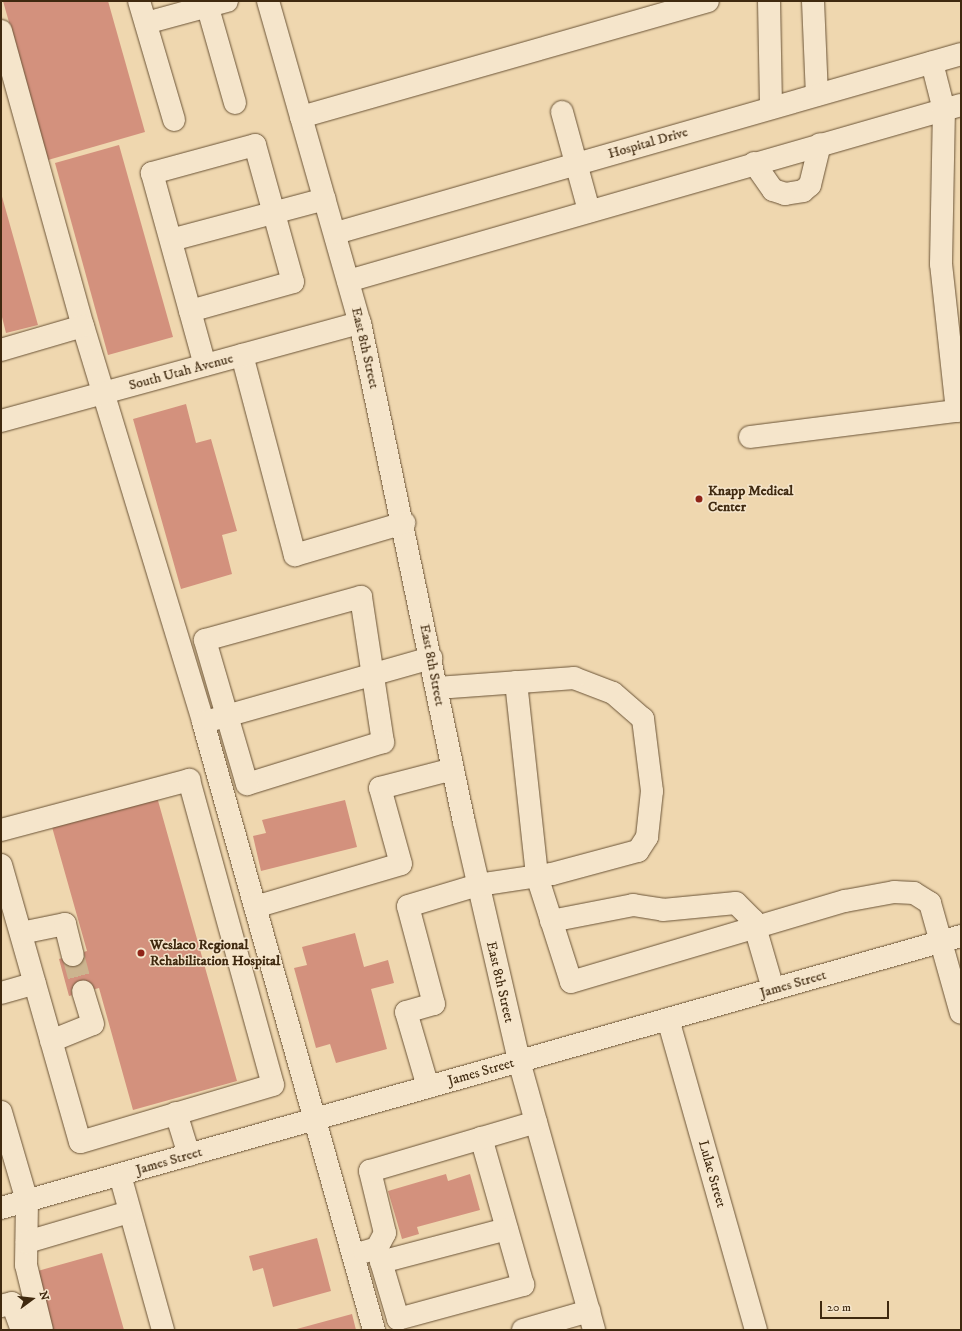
<!DOCTYPE html>
<html>
<head>
<meta charset="utf-8">
<style>
	body { margin:0 }
	#map { position:relative; width:962px; height:1331px; overflow:hidden; background:#efd7af; font-family:"IM FELL DW Pica",serif }
	div>[style] { position:absolute }
	.building>* { inset:0; background:#d3917d }
	.minor-tunnel>* { height:22px; margin-top:-11px; transform-origin:0; background:repeating-linear-gradient(90deg,#ccb48f 0 22px,transparent 0 33px) }
	.roads { filter:drop-shadow(0 0 1px #6b5437) drop-shadow(0 0 1px #6b5437) }
	.minor>* { height:22px; margin:-11px; padding:0 11px; transform-origin:11px; border-radius:11px; background:#f5e5cb }
	.dots>* { width:11px; height:11px; translate:-50% -50%; box-sizing:border-box; border:2px solid #f5e5cb; border-radius:50% }
	span { translate:-50% -50%; white-space:nowrap; text-align:center; line-height:1.15; -webkit-text-stroke:3px #f5e5cb; paint-order:stroke }
	.street-label { font-size:14px; color:#3f290f }
	.poi-label { font-size:14px; color:#3f290f; font-weight:700 }
	.left { translate:0 -50%; text-align:left }
	.frame { position:absolute; inset:0; border:2px solid #3f290f; pointer-events:none }
	.north { position:absolute; left:12px; top:1279px; width:40px; height:40px; -webkit-text-stroke:3px #f5e5cb; paint-order:stroke; rotate:75deg; font-size:11px; font-weight:700; line-height:16px; text-align:center; color:#3f290f }
	.north::after { content:''; display:block; margin:auto; width:14px; height:18px; background:#3f290f; clip-path:polygon(50% 0,100% 100%,50% 72%,0 100%) }
	.scale { position:absolute; left:820px; top:1301px; width:69px; height:18px; box-sizing:border-box; border:2px solid #3f290f; border-top:0; padding-left:5px; font-size:12px; line-height:14px; white-space:nowrap; color:#3f290f; -webkit-text-stroke:3px #f5e5cb; paint-order:stroke }
</style>
</head>
<body>
<div id="map">
	<div class="building">
		<i style="clip-path:polygon(3px 1px,108px 1px,145px 132px,48px 160px)"></i>
		<i style="clip-path:polygon(119px 145px,173px 337px,108px 355px,55px 163px)"></i>
		<i style="clip-path:polygon(1px 193px,38px 325px,6px 333px,1px 313px)"></i>
		<i style="clip-path:polygon(186px 404px,196px 443px,211px 439px,237px 531px,222px 535px,232px 574px,181px 589px,133px 419px)"></i>
		<i style="clip-path:polygon(157px 797px,237px 1081px,133px 1110px,99px 988px,69px 996px,59px 959px,87px 951px,52px 827px)"></i>
		<i style="clip-path:polygon(345px 800px,357px 847px,261px 871px,253px 836px,266px 833px,262px 820px)"></i>
		<i style="clip-path:polygon(355px 933px,364px 967px,388px 960px,394px 983px,371px 989px,387px 1049px,336px 1063px,330px 1044px,316px 1048px,294px 968px,307px 965px,302px 947px)"></i>
		<i style="clip-path:polygon(446px 1174px,448px 1181px,470px 1174px,480px 1210px,417px 1227px,419px 1234px,402px 1239px,388px 1191px)"></i>
		<i style="clip-path:polygon(317px 1238px,331px 1291px,273px 1307px,263px 1268px,253px 1271px,249px 1256px)"></i>
		<i style="clip-path:polygon(102px 1253px,124px 1330px,51px 1330px,34px 1272px)"></i>
		<i style="clip-path:polygon(352px 1314px,356px 1330px,293px 1330px)"></i>
	</div>
	<div class="minor-tunnel">
		<i style="left:73px;top:955px;width:38px;rotate:75deg"></i>
	</div>
	<div class="roads">
		<div class="minor">
			<i style="left:139px;top:1px;width:124px;rotate:73.6deg"></i>
			<i style="left:206px;top:1px;width:106px;rotate:74.1deg"></i>
			<i style="left:268px;top:1px;width:335px;rotate:74.1deg"></i>
			<i style="left:360px;top:323px;width:510px;rotate:78.23deg"></i>
			<i style="left:464px;top:822px;width:245px;rotate:77deg"></i>
			<i style="left:519px;top:1061px;width:279px;rotate:74.4deg"></i>
			<i style="left:769px;top:1px;width:107px;rotate:88.9deg"></i>
			<i style="left:813px;top:1px;width:94px;rotate:87.6deg"></i>
			<i style="left:146px;top:23px;width:84px;rotate:-15.2deg"></i>
			<i style="left:1px;top:31px;width:306px;rotate:74.5deg"></i>
			<i style="left:83px;top:326px;width:414px;rotate:73.1deg"></i>
			<i style="left:203px;top:722px;width:632px;rotate:74.29deg"></i>
			<i style="left:562px;top:112px;width:103px;rotate:74.7deg"></i>
			<i style="left:301px;top:117px;width:423px;rotate:-15.9deg"></i>
			<i style="left:754px;top:163px;width:33px;rotate:55deg"></i>
			<i style="left:773px;top:190px;width:13px;rotate:18deg"></i>
			<i style="left:785px;top:194px;width:18px;rotate:-9deg"></i>
			<i style="left:803px;top:191px;width:9px;rotate:-41deg"></i>
			<i style="left:810px;top:185px;width:42px;rotate:-76.3deg"></i>
			<i style="left:336px;top:233px;width:650px;rotate:-15.98deg"></i>
			<i style="left:171px;top:240px;width:159px;rotate:-14.9deg"></i>
			<i style="left:348px;top:281px;width:638px;rotate:-16.02deg"></i>
			<i style="left:190px;top:311px;width:107px;rotate:-15.7deg"></i>
			<i style="left:293px;top:282px;width:142px;rotate:-105.5deg"></i>
			<i style="left:255px;top:145px;width:107px;rotate:164.8deg"></i>
			<i style="left:152px;top:173px;width:199px;rotate:74.6deg"></i>
			<i style="left:1px;top:350px;width:85px;rotate:-16.3deg"></i>
			<i style="left:242px;top:355px;width:207px;rotate:75.2deg"></i>
			<i style="left:295px;top:555px;width:114px;rotate:-16.4deg"></i>
			<i style="left:1px;top:421px;width:372px;rotate:-15.3deg"></i>
			<i style="left:750px;top:437px;width:209px;rotate:-7.2deg"></i>
			<i style="left:957px;top:411px;width:148px;rotate:-96.2deg"></i>
			<i style="left:941px;top:264px;width:154px;rotate:-88.9deg"></i>
			<i style="left:944px;top:110px;width:49px;rotate:-104.3deg"></i>
			<i style="left:361px;top:597px;width:147px;rotate:81.4deg"></i>
			<i style="left:383px;top:742px;width:142px;rotate:162.8deg"></i>
			<i style="left:247px;top:784px;width:150px;rotate:-106.3deg"></i>
			<i style="left:205px;top:640px;width:162px;rotate:-15.4deg"></i>
			<i style="left:516px;top:682px;width:195px;rotate:83.8deg"></i>
			<i style="left:537px;top:876px;width:111px;rotate:72.2deg"></i>
			<i style="left:571px;top:982px;width:286px;rotate:-16.5deg"></i>
			<i style="left:845px;top:901px;width:50px;rotate:-10.4deg"></i>
			<i style="left:894px;top:892px;width:20px;rotate:3deg"></i>
			<i style="left:914px;top:893px;width:19px;rotate:32deg"></i>
			<i style="left:930px;top:903px;width:114px;rotate:74.3deg"></i>
			<i style="left:212px;top:720px;width:228px;rotate:-15.8deg"></i>
			<i style="left:1px;top:830px;width:195px;rotate:-14.9deg"></i>
			<i style="left:189px;top:780px;width:316px;rotate:74.6deg"></i>
			<i style="left:273px;top:1085px;width:201px;rotate:163.5deg"></i>
			<i style="left:80px;top:1142px;width:288px;rotate:-105.9deg"></i>
			<i style="left:255px;top:907px;width:152px;rotate:-16.4deg"></i>
			<i style="left:401px;top:864px;width:79px;rotate:-105.4deg"></i>
			<i style="left:380px;top:788px;width:75px;rotate:-14.6deg"></i>
			<i style="left:551px;top:921px;width:84px;rotate:-11deg"></i>
			<i style="left:633px;top:905px;width:30px;rotate:9deg"></i>
			<i style="left:663px;top:910px;width:73px;rotate:-5.5deg"></i>
			<i style="left:736px;top:903px;width:24px;rotate:45deg"></i>
			<i style="left:753px;top:920px;width:72px;rotate:73.8deg"></i>
			<i style="left:21px;top:933px;width:45px;rotate:-11.6deg"></i>
			<i style="left:65px;top:924px;width:32px;rotate:76deg"></i>
			<i style="left:1px;top:993px;width:35px;rotate:-16deg"></i>
			<i style="left:668px;top:1019px;width:323px;rotate:74.2deg"></i>
			<i style="left:51px;top:1041px;width:45px;rotate:-22deg"></i>
			<i style="left:93px;top:1024px;width:34px;rotate:-107deg"></i>
			<i style="left:428px;top:1087px;width:78px;rotate:-106.3deg"></i>
			<i style="left:406px;top:1012px;width:29px;rotate:-16deg"></i>
			<i style="left:434px;top:1004px;width:101px;rotate:-104.9deg"></i>
			<i style="left:408px;top:906px;width:73px;rotate:-16.7deg"></i>
			<i style="left:478px;top:885px;width:75px;rotate:-8.5deg"></i>
			<i style="left:552px;top:874px;width:89px;rotate:-15deg"></i>
			<i style="left:638px;top:851px;width:17px;rotate:-57deg"></i>
			<i style="left:647px;top:837px;width:46px;rotate:-83.8deg"></i>
			<i style="left:652px;top:791px;width:73px;rotate:-97.1deg"></i>
			<i style="left:643px;top:719px;width:40px;rotate:-139deg"></i>
			<i style="left:613px;top:693px;width:42px;rotate:-159deg"></i>
			<i style="left:574px;top:678px;width:137px;rotate:175.8deg"></i>
			<i style="left:1px;top:1112px;width:93px;rotate:73.7deg"></i>
			<i style="left:27px;top:1201px;width:64px;rotate:90.9deg"></i>
			<i style="left:26px;top:1265px;width:67px;rotate:76.2deg"></i>
			<i style="left:176px;top:1113px;width:44px;rotate:72.8deg"></i>
			<i style="left:120px;top:1175px;width:161px;rotate:74.5deg"></i>
			<i style="left:1px;top:1208px;width:998px;rotate:-15.82deg"></i>
			<i style="left:27px;top:1242px;width:106px;rotate:-16.4deg"></i>
			<i style="left:377px;top:1248px;width:74px;rotate:73.5deg"></i>
			<i style="left:398px;top:1319px;width:130px;rotate:-15.2deg"></i>
			<i style="left:523px;top:1285px;width:153px;rotate:-105.9deg"></i>
			<i style="left:364px;top:1252px;width:14px;rotate:-17deg"></i>
			<i style="left:377px;top:1248px;width:17px;rotate:-62deg"></i>
			<i style="left:385px;top:1233px;width:64px;rotate:-103.6deg"></i>
			<i style="left:370px;top:1171px;width:173px;rotate:-16.4deg"></i>
			<i style="left:381px;top:1262px;width:130px;rotate:-14.7deg"></i>
			<i style="left:1px;top:1306px;width:11px;rotate:-15deg"></i>
			<i style="left:12px;top:1303px;width:29px;rotate:70deg"></i>
			<i style="left:523px;top:1330px;width:69px;rotate:-16.1deg"></i>
		</div>
	</div>
	<div class="dots">
		<i style="left:699px;top:499px;background:#8f2418"></i>
		<i style="left:141px;top:953px;background:#8f2418"></i>
	</div>
	<div class="street-label">
		<span style="left:648px;top:143px;rotate:-16deg">Hospital Drive</span>
		<span style="left:365px;top:348px;rotate:77deg">East 8th Street</span>
		<span style="left:181px;top:372px;rotate:-15deg">South Utah Avenue</span>
		<span style="left:432px;top:665px;rotate:79deg">East 8th Street</span>
		<span style="left:500px;top:982px;rotate:77deg">East 8th Street</span>
		<span style="left:793px;top:984px;rotate:-16deg">James Street</span>
		<span style="left:481px;top:1072px;rotate:-16deg">James Street</span>
		<span style="left:169px;top:1161px;rotate:-16deg">James Street</span>
		<span style="left:712px;top:1174px;rotate:74deg">Lulac Street</span>
	</div>
	<div class="poi-label">
		<span class="left" style="left:708px;top:499px">Knapp Medical<br>Center</span>
		<span class="left" style="left:150px;top:953px">Weslaco Regional<br>Rehabilitation Hospital</span>
	</div>
	<div class="frame"></div>
	<div class="north">N</div>
	<div class="scale">20 m</div>
</div>
</body>
</html>
